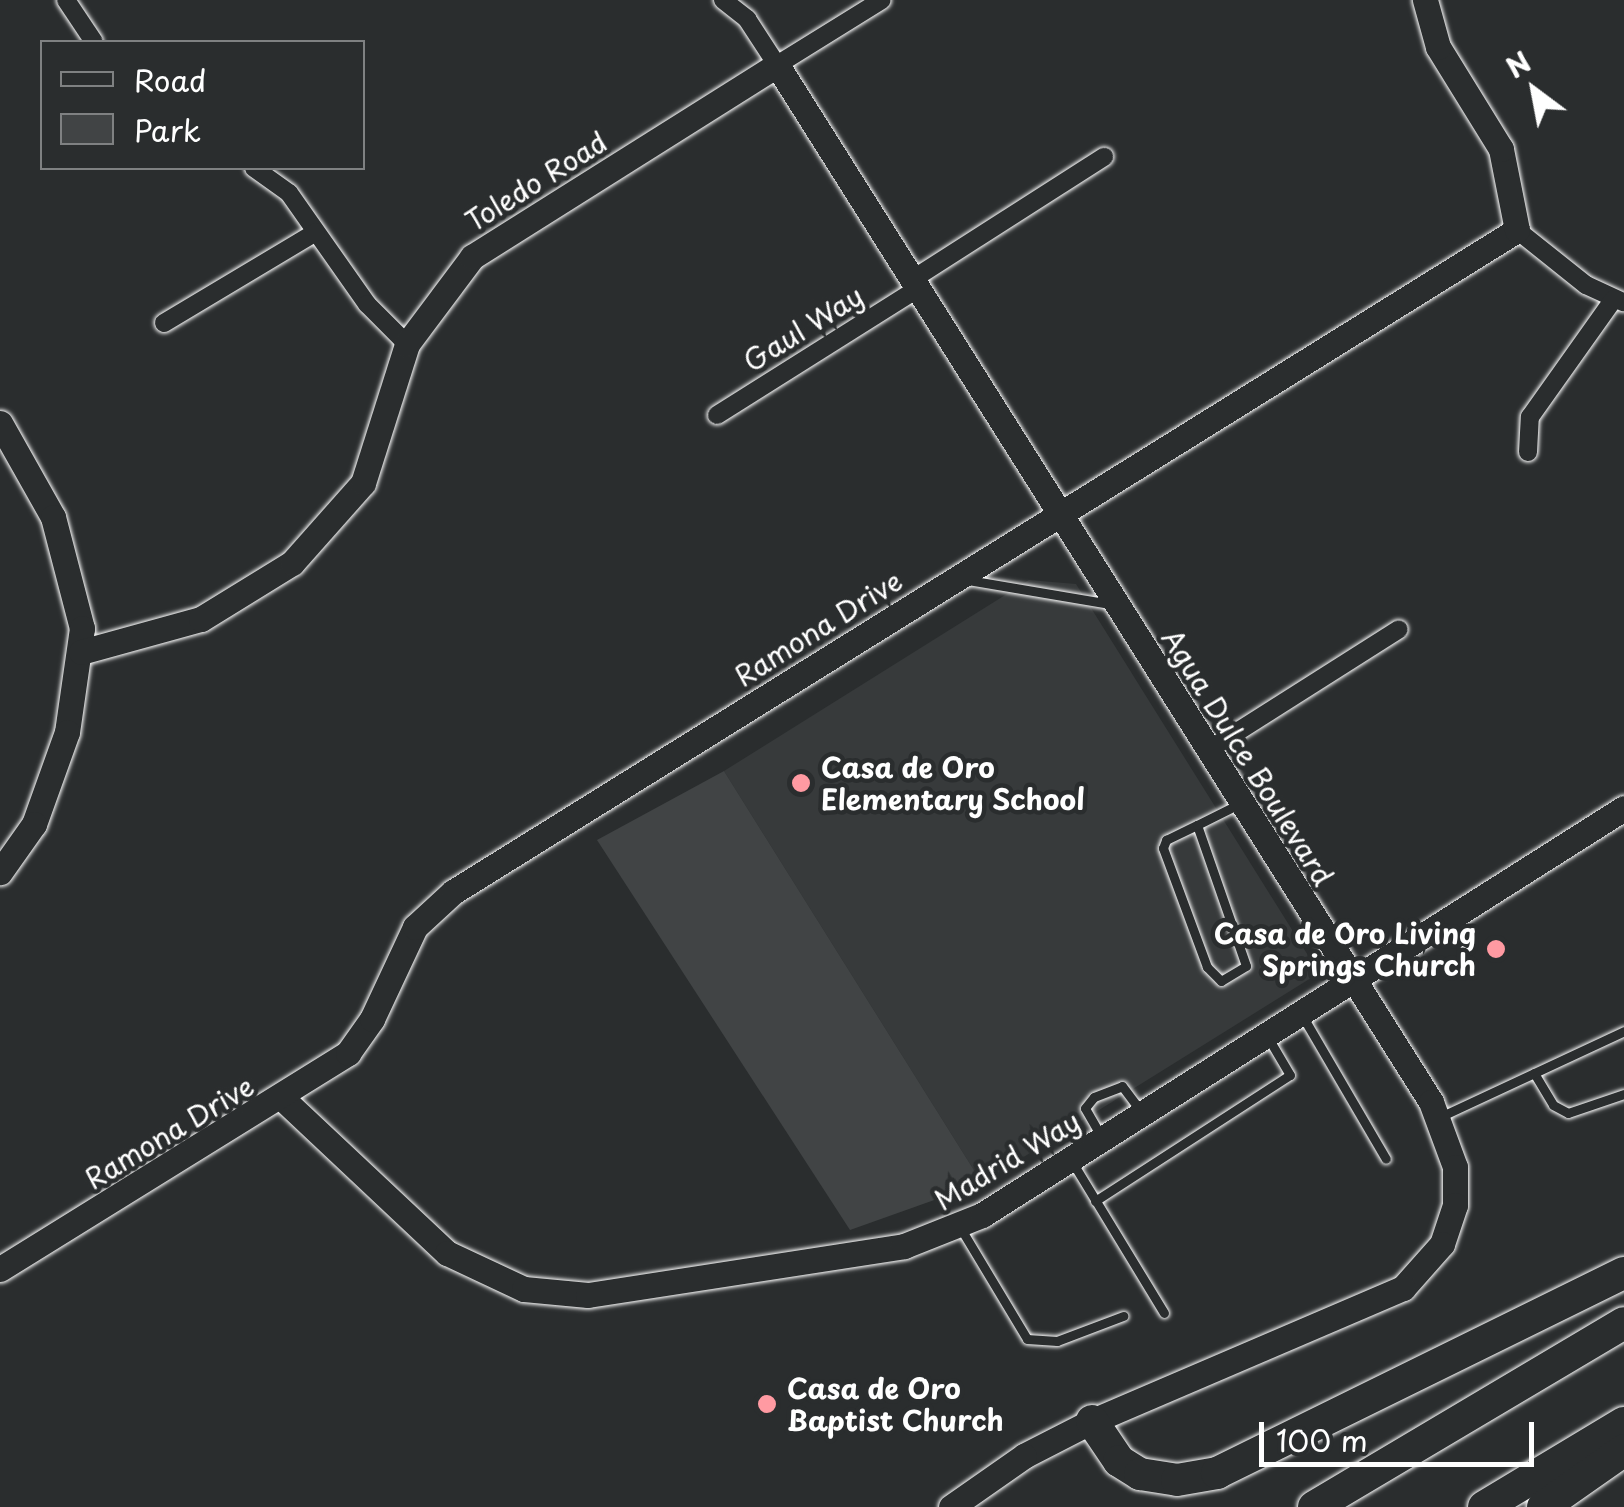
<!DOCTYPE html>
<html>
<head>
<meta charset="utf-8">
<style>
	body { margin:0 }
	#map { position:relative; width:1624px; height:1507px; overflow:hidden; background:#2a2d2e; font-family:"Playpen Sans",sans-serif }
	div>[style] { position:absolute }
	.built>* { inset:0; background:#373a3b }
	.green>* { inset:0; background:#414445 }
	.roads { filter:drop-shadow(0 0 2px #fff) drop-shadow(0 0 2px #fff) }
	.lane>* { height:9px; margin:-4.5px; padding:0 4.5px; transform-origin:4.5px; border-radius:4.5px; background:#2a2d2e }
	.street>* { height:18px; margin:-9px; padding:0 9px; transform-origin:9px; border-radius:9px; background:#2a2d2e }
	.secondary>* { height:25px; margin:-12.5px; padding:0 12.5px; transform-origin:12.5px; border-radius:12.5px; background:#2a2d2e }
	.highway>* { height:32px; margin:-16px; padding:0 16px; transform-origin:16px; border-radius:16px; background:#2a2d2e }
	.dots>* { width:28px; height:28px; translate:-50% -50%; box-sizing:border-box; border:5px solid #2a2d2e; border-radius:50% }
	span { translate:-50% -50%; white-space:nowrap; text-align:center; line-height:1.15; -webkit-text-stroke:9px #2a2d2e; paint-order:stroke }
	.street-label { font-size:28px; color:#fff }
	.poi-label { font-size:28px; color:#fff; font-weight:700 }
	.left { translate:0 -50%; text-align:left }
	.right { translate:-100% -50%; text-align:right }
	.legend { position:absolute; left:40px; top:40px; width:325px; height:130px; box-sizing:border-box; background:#2a2d2e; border:2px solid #7f8182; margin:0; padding:12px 18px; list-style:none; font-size:30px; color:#fff }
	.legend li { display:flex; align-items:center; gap:20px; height:50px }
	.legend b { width:50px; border:2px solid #7f8182 }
	.north { position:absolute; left:1484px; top:40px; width:100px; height:100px; -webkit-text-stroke:8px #2a2d2e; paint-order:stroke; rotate:328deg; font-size:28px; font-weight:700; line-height:40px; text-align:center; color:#fff }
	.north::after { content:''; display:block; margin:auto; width:35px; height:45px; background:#fff; clip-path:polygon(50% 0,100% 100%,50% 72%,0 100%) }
	.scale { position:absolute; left:1259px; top:1422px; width:275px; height:45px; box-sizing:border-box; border:5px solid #fff; border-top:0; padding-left:12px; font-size:30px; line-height:35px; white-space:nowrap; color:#fff; -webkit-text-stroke:8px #2a2d2e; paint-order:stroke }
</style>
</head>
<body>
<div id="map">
	<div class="built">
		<i style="clip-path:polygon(1029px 580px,1076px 584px,1319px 973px,982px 1183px,724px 771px)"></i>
	</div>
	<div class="green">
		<i style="clip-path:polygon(724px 771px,982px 1183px,850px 1230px,597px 840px)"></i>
	</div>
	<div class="roads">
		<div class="lane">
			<i style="left:968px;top:580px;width:144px;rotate:9.6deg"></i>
			<i style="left:1197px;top:825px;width:149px;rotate:70.8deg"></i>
			<i style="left:1246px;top:966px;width:29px;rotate:149deg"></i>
			<i style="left:1221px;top:981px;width:20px;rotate:-135deg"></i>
			<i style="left:1207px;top:967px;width:127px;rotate:-110.3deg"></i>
			<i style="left:1163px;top:848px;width:9px;rotate:-69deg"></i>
			<i style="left:1166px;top:840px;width:34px;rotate:-26deg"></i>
			<i style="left:1197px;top:825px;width:47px;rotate:-26.6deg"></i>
			<i style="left:1303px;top:1017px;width:164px;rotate:59.7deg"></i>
			<i style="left:1534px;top:1073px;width:37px;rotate:59deg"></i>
			<i style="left:1553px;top:1105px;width:17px;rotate:28deg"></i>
			<i style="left:1568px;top:1113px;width:59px;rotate:-18.7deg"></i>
			<i style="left:1442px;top:1116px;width:201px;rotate:-25deg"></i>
			<i style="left:1101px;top:1136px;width:32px;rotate:-120deg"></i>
			<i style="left:1085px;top:1108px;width:14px;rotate:-51deg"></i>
			<i style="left:1094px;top:1097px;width:30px;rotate:-21deg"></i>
			<i style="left:1122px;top:1086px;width:30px;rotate:53deg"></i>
			<i style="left:1071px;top:1160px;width:179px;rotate:58.7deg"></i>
			<i style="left:1095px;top:1201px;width:232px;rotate:-32.9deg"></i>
			<i style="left:1290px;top:1075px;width:45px;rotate:-120.5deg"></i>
			<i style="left:961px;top:1229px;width:128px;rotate:59deg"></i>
			<i style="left:1027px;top:1339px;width:30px;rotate:4deg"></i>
			<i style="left:1057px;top:1341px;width:71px;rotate:-20.7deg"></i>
		</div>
		<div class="street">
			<i style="left:66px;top:0;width:50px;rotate:56.3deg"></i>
			<i style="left:723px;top:0;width:31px;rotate:38deg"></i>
			<i style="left:747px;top:19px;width:55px;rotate:56.9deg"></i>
			<i style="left:777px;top:65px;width:123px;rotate:-31.8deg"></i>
			<i style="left:254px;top:168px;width:43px;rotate:35.5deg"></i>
			<i style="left:289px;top:193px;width:136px;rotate:54.9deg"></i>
			<i style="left:367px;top:304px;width:57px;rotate:45deg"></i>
			<i style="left:1517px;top:230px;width:88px;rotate:38.6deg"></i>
			<i style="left:1586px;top:285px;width:41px;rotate:24.7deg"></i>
			<i style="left:913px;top:279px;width:227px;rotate:-32.6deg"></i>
			<i style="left:164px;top:323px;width:177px;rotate:-30.9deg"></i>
			<i style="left:717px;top:415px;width:239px;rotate:-32.2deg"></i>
			<i style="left:1528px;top:452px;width:35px;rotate:-87deg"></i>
			<i style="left:1530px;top:417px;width:145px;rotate:-54.6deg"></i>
			<i style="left:1207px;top:751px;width:227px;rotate:-32.4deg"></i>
		</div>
		<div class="secondary">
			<i style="left:0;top:423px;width:108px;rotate:60.6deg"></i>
			<i style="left:53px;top:517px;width:115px;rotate:75.4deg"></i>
			<i style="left:82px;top:628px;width:105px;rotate:98.2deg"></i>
			<i style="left:67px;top:732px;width:98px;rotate:109.7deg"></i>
			<i style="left:34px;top:824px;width:59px;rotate:125.3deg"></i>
			<i style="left:81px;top:652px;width:124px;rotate:-15.4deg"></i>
			<i style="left:201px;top:619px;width:107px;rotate:-31.6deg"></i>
			<i style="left:292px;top:563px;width:107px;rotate:-48.4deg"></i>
			<i style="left:363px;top:483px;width:146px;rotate:-72.4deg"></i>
			<i style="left:407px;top:344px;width:109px;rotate:-53.2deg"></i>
			<i style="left:472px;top:257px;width:360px;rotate:-32.2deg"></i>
			<i style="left:777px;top:65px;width:1226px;rotate:57.76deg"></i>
			<i style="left:1431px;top:1102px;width:69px;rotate:69.7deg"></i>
			<i style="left:1455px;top:1167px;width:38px;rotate:90deg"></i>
			<i style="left:1455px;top:1205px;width:41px;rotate:108.4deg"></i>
			<i style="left:1442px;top:1244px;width:59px;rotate:131.6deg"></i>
			<i style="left:1403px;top:1288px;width:338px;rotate:156.8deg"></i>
			<i style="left:1092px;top:1421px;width:76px;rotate:152.8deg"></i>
			<i style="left:1024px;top:1456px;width:89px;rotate:145.1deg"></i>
			<i style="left:283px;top:1099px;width:225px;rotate:43.2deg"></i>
			<i style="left:447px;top:1253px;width:85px;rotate:25.1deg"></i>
			<i style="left:524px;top:1289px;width:64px;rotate:5.4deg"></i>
			<i style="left:588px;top:1295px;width:320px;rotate:-8.8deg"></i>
			<i style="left:904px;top:1246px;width:84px;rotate:-21.7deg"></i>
			<i style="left:982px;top:1215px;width:760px;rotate:-32.37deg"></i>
			<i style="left:0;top:1269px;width:410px;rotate:-31.8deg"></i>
			<i style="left:348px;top:1053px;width:42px;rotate:-54.8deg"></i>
			<i style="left:372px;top:1019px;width:102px;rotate:-64.9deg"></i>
			<i style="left:415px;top:927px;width:52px;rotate:-42.6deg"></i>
			<i style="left:453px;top:892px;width:1253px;rotate:-31.89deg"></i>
			<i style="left:1517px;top:230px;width:83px;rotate:-101.2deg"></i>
			<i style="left:1501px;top:149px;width:120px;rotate:-121.7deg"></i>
			<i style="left:1438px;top:47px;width:49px;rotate:-105.5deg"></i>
		</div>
		<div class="highway">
			<i style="left:1092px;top:1421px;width:48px;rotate:56deg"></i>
			<i style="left:1119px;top:1461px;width:25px;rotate:32deg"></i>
			<i style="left:1140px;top:1474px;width:37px;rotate:9deg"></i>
			<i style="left:1177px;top:1480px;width:41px;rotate:-9.9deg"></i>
			<i style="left:1217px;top:1473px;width:453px;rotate:-26.2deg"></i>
			<i style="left:1314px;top:1507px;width:360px;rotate:-30.7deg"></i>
			<i style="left:1484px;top:1507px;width:163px;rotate:-31deg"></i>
			<i style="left:1543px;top:1507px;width:99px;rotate:-35.1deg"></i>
		</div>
	</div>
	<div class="dots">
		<i style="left:801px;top:783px;background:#ff9aa2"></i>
		<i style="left:1496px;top:949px;background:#ff9aa2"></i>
		<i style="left:767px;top:1404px;background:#ff9aa2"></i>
	</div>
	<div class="street-label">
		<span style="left:536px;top:181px;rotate:-32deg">Toledo Road</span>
		<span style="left:803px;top:328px;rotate:-32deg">Gaul Way</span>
		<span style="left:818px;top:628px;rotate:-32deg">Ramona Drive</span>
		<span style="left:1248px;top:757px;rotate:58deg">Agua Dulce Boulevard</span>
		<span style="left:169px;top:1132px;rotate:-31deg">Ramona Drive</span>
		<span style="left:1007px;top:1160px;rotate:-31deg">Madrid Way</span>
	</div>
	<div class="poi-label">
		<span class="left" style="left:821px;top:783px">Casa de Oro<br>Elementary School</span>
		<span class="right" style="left:1476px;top:949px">Casa de Oro Living<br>Springs Church</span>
		<span class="left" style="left:787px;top:1404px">Casa de Oro<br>Baptist Church</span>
	</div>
	<ul class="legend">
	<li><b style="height:12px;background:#2a2d2e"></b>Road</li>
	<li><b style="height:28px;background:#414445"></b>Park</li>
	</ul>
	<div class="north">N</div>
	<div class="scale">100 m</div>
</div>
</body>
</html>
